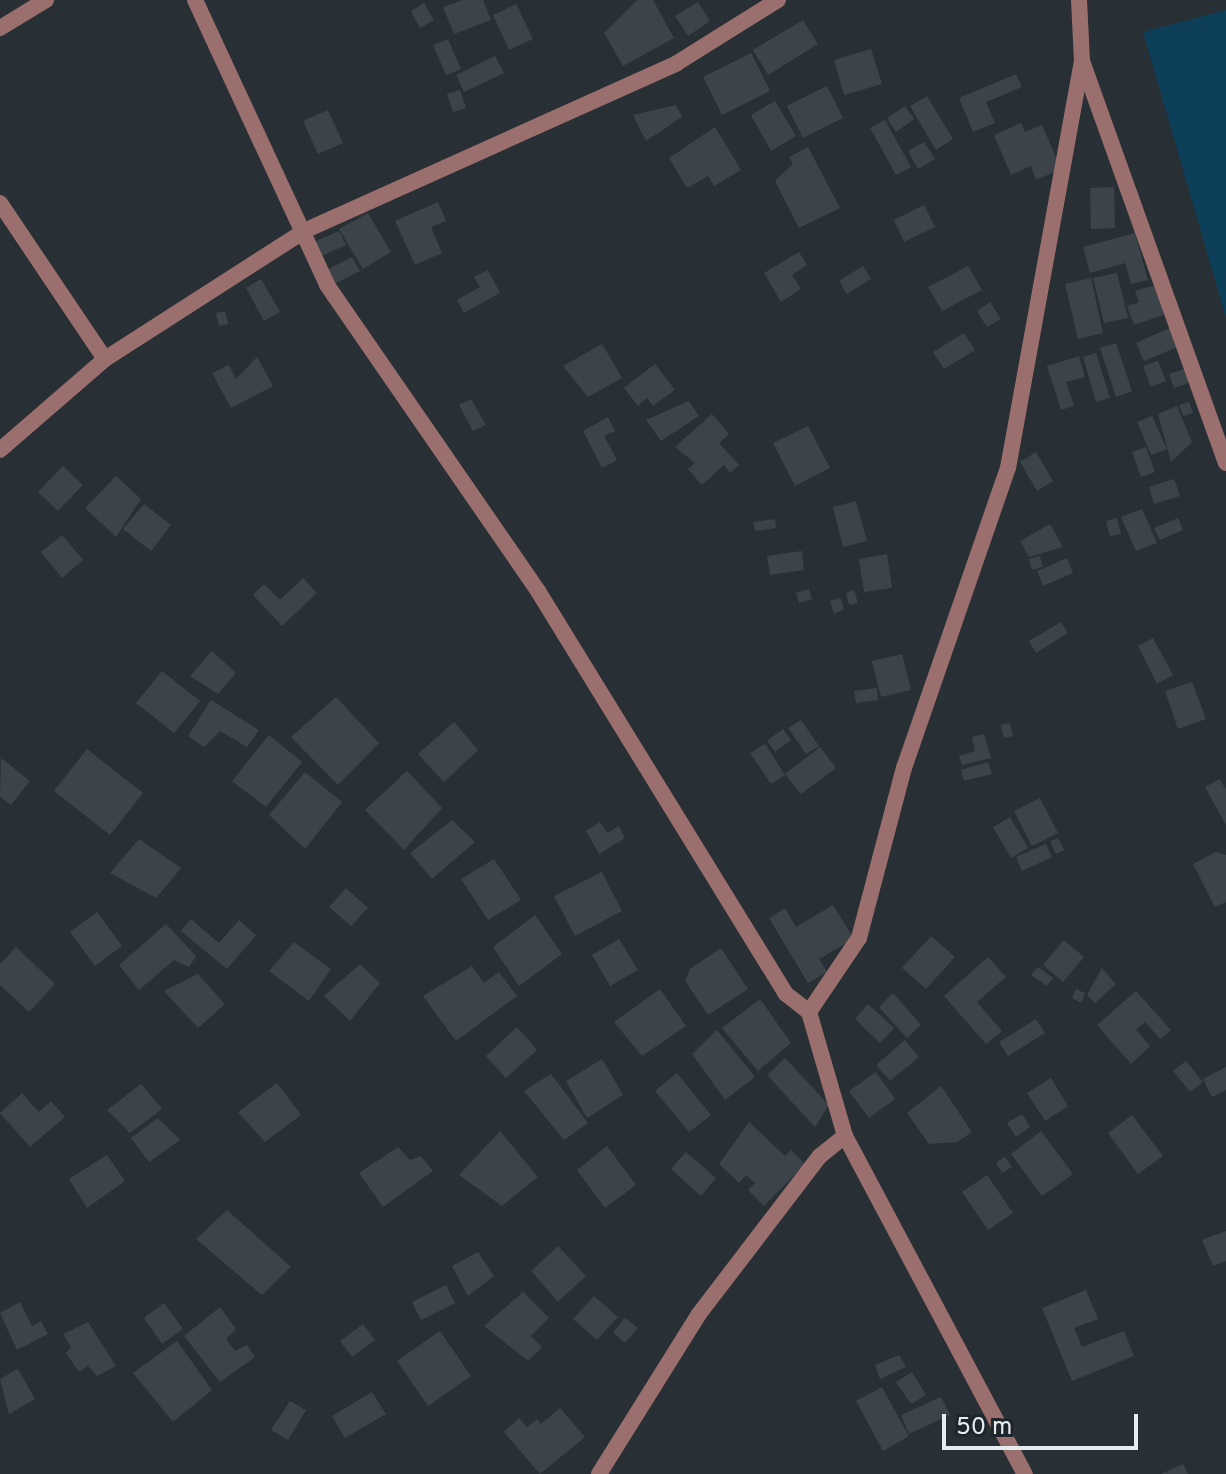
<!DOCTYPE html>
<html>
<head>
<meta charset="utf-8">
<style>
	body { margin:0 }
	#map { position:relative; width:1226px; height:1474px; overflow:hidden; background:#283035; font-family:Overpass,sans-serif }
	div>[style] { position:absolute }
	.green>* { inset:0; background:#0d3f59 }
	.building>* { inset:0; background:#3c4449 }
	.minor>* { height:16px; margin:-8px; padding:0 8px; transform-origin:8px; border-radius:8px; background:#9a6f6d }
	.tertiary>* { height:16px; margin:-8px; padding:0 8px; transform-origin:8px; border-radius:8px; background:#9a6f6d }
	span { translate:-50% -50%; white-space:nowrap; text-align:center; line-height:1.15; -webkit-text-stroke:6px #1f262b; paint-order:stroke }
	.scale { position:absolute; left:942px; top:1414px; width:196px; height:36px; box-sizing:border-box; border:4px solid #e7ecf0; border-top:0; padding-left:10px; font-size:24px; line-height:28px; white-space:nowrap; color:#e7ecf0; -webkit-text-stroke:6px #1f262b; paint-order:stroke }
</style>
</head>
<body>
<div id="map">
	<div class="green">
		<i style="clip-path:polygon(1226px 10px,1226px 318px,1143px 32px)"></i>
	</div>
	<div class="building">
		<i style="clip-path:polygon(463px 0,483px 0,491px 20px,454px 34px,443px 7px)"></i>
		<i style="clip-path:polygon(637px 0,653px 0,674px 38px,623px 66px,604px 33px)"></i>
		<i style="clip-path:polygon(698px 2px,710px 21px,688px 36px,675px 16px)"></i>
		<i style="clip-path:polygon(424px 3px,434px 20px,420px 28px,411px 11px)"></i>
		<i style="clip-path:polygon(516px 4px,533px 39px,509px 50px,493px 15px)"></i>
		<i style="clip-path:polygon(803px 20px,818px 44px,768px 75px,753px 50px)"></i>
		<i style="clip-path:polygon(448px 39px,461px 69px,446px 75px,433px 45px)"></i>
		<i style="clip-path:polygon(871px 49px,882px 84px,844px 95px,834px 60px)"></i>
		<i style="clip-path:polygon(751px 53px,770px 91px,722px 115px,703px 77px)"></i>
		<i style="clip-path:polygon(495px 56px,504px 73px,464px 92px,456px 75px)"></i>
		<i style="clip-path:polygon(1016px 74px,1022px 87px,986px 102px,995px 123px,973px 132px,959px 98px)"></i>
		<i style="clip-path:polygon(827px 86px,843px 118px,803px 138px,787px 106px)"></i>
		<i style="clip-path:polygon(460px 90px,466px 108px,453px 112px,447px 94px)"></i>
		<i style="clip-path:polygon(927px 96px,953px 139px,936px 150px,910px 106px)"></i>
		<i style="clip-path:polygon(775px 101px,796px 136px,771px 151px,751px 115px)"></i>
		<i style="clip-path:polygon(676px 105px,682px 117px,646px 141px,633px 115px)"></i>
		<i style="clip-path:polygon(905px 106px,914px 119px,896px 132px,887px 118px)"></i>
		<i style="clip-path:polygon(328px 110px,343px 143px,318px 154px,303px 121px)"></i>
		<i style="clip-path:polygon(885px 120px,911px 167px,896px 175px,870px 128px)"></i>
		<i style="clip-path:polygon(1021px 123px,1025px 132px,1042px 125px,1061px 169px,1036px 180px,1031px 166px,1011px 175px,994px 135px)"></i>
		<i style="clip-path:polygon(715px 127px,741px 170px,714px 186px,708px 176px,687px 188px,669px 158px)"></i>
		<i style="clip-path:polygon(924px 142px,935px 159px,918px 169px,908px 151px)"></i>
		<i style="clip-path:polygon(808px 147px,840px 208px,799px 228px,775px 181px,793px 164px,789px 157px)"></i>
		<i style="clip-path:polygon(1114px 187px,1115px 228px,1091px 229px,1090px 188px)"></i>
		<i style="clip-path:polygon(438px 202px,446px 221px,431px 227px,442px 253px,415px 265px,395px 221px)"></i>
		<i style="clip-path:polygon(924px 205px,935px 227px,904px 242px,894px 220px)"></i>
		<i style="clip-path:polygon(368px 213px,391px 252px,363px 269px,339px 229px)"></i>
		<i style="clip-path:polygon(339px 231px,346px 245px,319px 257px,312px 243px)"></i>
		<i style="clip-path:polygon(1135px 233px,1148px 280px,1131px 284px,1125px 263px,1090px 273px,1083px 247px)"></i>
		<i style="clip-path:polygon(799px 252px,807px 265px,792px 275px,801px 289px,781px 302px,764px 273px)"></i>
		<i style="clip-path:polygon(352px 257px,360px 271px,332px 285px,325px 271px)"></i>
		<i style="clip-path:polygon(863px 266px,871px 279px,847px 294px,839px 281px)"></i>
		<i style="clip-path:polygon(968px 266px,982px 290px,942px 311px,928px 287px)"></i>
		<i style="clip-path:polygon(488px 270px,500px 293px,464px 313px,457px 300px,480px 287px,474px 277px)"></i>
		<i style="clip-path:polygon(1117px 273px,1128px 318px,1104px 323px,1093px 278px)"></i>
		<i style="clip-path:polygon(1091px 278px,1103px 333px,1078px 339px,1065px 284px)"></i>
		<i style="clip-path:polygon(261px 279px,280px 312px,264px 321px,246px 288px)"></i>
		<i style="clip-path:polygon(1156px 285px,1166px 314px,1134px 325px,1127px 306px,1139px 302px,1135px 291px)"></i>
		<i style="clip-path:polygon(990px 302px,1001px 319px,987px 327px,977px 311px)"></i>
		<i style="clip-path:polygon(225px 311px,228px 324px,219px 326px,216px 313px)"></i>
		<i style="clip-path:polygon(1172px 327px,1180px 346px,1144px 361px,1136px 343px)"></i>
		<i style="clip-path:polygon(964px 333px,975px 350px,944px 369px,933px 352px)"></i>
		<i style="clip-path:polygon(1116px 343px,1132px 391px,1116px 397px,1100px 348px)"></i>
		<i style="clip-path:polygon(602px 344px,622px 378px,588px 397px,563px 366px)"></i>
		<i style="clip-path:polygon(1096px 353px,1110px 398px,1096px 402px,1083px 357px)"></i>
		<i style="clip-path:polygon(1079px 356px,1085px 377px,1066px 382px,1074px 406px,1061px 410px,1047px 366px)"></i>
		<i style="clip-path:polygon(257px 357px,273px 386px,231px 408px,212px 373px,229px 365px,236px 379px)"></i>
		<i style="clip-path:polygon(1158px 361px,1166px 381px,1151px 387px,1143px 366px)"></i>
		<i style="clip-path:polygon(655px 364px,675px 390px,653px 406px,647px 398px,638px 406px,624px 388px)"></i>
		<i style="clip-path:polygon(1190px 367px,1194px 381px,1174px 388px,1169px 374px)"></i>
		<i style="clip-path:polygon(471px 399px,486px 425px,473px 431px,459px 405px)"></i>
		<i style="clip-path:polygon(689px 401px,699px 416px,661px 441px,646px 420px)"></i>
		<i style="clip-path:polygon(1189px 402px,1193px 413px,1183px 416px,1179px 405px)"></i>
		<i style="clip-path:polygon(1177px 406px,1192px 442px,1171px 462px,1158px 414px)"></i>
		<i style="clip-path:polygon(712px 414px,729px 434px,719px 443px,739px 465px,730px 473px,724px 465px,702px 485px,688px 469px,695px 463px,675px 447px)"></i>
		<i style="clip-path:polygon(1152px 416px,1167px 449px,1151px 455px,1137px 422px)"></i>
		<i style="clip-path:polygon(608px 417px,615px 431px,604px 436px,617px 460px,602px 468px,583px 431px)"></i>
		<i style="clip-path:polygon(808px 426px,830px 468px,795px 486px,773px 443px)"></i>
		<i style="clip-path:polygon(1146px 447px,1155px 472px,1141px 477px,1132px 452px)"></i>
		<i style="clip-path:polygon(1036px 452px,1053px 481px,1037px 491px,1020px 462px)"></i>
		<i style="clip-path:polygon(63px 466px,83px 485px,58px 511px,38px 492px)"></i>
		<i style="clip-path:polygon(116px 476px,141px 499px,116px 537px,85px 508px)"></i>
		<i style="clip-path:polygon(1174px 479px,1180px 496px,1154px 504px,1149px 487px)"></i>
		<i style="clip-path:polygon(856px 501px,867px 541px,843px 547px,833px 507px)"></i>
		<i style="clip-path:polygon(144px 504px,171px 525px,151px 551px,123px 529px)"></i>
		<i style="clip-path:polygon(1142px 509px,1157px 543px,1136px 551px,1121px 517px)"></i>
		<i style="clip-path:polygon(1117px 518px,1121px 534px,1110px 536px,1106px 521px)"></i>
		<i style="clip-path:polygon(1178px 518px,1183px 530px,1160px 540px,1154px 528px)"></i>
		<i style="clip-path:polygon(775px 519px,776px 528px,755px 531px,753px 522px)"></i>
		<i style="clip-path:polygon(1050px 524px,1063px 547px,1029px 557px,1020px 541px)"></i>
		<i style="clip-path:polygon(62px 535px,83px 560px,62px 578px,41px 552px)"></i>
		<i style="clip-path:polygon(802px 551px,804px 570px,770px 575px,767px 556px)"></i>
		<i style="clip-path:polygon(887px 554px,892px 588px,864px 592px,859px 559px)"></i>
		<i style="clip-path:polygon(1040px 556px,1043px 567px,1032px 570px,1029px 559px)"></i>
		<i style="clip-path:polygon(1067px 558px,1073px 573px,1043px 586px,1037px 571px)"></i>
		<i style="clip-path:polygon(303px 578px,317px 593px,282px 626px,253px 595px,264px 584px,280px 600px)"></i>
		<i style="clip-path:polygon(809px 589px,812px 599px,799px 603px,796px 593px)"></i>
		<i style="clip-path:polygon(854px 590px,858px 603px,849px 605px,846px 593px)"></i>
		<i style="clip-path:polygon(840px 598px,844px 609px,834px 614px,830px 601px)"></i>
		<i style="clip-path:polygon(1061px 622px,1068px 633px,1036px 653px,1029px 641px)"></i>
		<i style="clip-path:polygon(1153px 638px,1173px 675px,1157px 684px,1138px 646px)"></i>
		<i style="clip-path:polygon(212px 651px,236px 673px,218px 694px,190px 676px)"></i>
		<i style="clip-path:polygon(902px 654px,911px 690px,881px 697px,872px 661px)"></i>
		<i style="clip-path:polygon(162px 671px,200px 701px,174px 733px,136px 703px)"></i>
		<i style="clip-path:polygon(1192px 682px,1206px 719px,1178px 729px,1165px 691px)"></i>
		<i style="clip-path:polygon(877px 688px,878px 700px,856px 703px,854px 691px)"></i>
		<i style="clip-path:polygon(336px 697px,379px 743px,338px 785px,291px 737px)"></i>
		<i style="clip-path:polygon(211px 700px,259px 730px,247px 747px,220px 731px,204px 747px,188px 736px)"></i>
		<i style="clip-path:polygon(801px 720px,819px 746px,806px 754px,788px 728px)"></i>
		<i style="clip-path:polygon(454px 722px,478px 750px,444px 782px,418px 754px)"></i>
		<i style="clip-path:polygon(1010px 723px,1013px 736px,1004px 738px,1001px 725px)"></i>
		<i style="clip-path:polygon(783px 729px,791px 740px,775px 752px,767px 741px)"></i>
		<i style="clip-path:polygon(984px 734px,991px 758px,962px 765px,959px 756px,975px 751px,972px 737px)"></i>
		<i style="clip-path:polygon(269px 735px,302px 762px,266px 807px,232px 781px)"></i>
		<i style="clip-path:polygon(765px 744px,785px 775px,771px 784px,750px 753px)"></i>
		<i style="clip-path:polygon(820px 747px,836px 768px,801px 794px,785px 774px)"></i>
		<i style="clip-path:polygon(87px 749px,143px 793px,110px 835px,54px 791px)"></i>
		<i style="clip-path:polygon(1px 758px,30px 781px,11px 805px,0 797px)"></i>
		<i style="clip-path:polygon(988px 762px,992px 774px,964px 781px,961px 770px)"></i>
		<i style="clip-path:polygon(407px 771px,442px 808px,404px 850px,365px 810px)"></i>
		<i style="clip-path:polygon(305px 772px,342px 802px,305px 849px,269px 815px)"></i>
		<i style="clip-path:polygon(1220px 779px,1226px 790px,1226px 825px,1205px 787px)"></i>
		<i style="clip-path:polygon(1040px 798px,1058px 833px,1032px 846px,1014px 811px)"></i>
		<i style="clip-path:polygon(1010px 817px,1028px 848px,1011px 858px,993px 827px)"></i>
		<i style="clip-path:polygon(452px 820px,475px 842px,432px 879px,410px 853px)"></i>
		<i style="clip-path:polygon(600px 822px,607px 833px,619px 826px,625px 838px,599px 854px,586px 831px)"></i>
		<i style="clip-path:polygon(1058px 838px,1064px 850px,1056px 854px,1050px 841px)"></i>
		<i style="clip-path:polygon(139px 839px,181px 868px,156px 898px,110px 873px)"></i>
		<i style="clip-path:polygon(1046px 844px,1052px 857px,1022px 871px,1016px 857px)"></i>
		<i style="clip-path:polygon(1216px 852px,1226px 855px,1226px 902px,1215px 907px,1193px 864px)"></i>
		<i style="clip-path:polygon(494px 859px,521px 900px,488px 920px,461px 879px)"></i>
		<i style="clip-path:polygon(602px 872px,622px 911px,575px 936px,554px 896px)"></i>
		<i style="clip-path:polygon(346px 888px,368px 908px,351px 926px,329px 907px)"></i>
		<i style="clip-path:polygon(833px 905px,854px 939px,819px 959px,827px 972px,808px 983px,769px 918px,785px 908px,796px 927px)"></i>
		<i style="clip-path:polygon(97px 912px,122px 946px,95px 966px,70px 932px)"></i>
		<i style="clip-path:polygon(535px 915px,562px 954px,519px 986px,493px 947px)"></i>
		<i style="clip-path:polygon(191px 919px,219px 943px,239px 920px,256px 935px,227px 969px,181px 931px)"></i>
		<i style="clip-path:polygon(166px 924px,196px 956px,189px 967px,174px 960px,139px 990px,119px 965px)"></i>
		<i style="clip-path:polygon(931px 936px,955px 957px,926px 989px,902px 968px)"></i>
		<i style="clip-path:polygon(619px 939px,638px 970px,610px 986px,592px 955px)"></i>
		<i style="clip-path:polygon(1064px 940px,1084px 957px,1063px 982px,1043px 965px)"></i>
		<i style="clip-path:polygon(294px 942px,331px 969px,309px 1001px,269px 971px)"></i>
		<i style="clip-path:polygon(16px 947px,55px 984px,29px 1012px,0 985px,0 964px)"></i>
		<i style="clip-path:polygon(721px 948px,748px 989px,708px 1015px,685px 981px,690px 969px)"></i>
		<i style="clip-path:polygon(988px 957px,1006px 977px,977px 1002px,1002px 1031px,986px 1044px,944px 996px)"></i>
		<i style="clip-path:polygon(360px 964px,380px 983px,350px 1021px,324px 996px)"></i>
		<i style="clip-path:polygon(472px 966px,484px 983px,499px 972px,517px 996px,456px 1041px,423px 996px)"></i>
		<i style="clip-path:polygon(1038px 967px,1053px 978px,1047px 986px,1031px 975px)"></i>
		<i style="clip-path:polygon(1102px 968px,1116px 984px,1095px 1003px,1087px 995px)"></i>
		<i style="clip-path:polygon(198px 974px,225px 1004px,198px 1028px,164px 991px)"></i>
		<i style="clip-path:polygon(660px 989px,686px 1026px,642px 1056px,614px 1022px)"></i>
		<i style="clip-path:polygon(1076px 989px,1085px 993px,1081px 1003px,1072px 998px)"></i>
		<i style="clip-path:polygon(1136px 991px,1171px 1030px,1160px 1039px,1145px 1022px,1136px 1030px,1150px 1046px,1131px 1064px,1097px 1025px)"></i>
		<i style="clip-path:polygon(893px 993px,921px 1025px,907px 1038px,879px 1007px)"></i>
		<i style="clip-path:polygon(760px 999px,791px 1043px,758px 1071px,722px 1028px)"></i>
		<i style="clip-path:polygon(868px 1004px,894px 1028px,880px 1043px,855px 1019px)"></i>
		<i style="clip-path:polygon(1036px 1019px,1045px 1033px,1008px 1056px,999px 1042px)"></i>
		<i style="clip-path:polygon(517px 1027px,537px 1050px,506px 1078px,486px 1056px)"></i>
		<i style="clip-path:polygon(717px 1030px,755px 1077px,725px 1100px,692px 1054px)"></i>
		<i style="clip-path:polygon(905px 1040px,919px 1057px,890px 1081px,876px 1065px)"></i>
		<i style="clip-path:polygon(785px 1058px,829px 1105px,815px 1127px,767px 1075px)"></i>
		<i style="clip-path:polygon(602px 1059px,623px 1095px,587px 1118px,566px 1081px)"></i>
		<i style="clip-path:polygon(1186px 1061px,1203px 1082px,1190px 1092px,1173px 1071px)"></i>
		<i style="clip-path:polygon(1226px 1067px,1226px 1090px,1212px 1097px,1203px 1079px)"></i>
		<i style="clip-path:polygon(876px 1072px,895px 1099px,869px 1118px,849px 1091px)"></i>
		<i style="clip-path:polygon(677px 1073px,711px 1115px,689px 1132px,655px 1091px)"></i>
		<i style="clip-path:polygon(551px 1074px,588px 1123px,564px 1140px,524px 1091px)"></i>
		<i style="clip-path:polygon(1051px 1078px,1068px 1106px,1045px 1121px,1027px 1093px)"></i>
		<i style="clip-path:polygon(277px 1083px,301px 1115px,265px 1142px,238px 1112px)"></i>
		<i style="clip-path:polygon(141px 1084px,162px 1109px,130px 1133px,107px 1110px)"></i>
		<i style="clip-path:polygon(941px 1086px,972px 1132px,957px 1142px,929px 1144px,907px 1113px)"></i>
		<i style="clip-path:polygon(22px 1093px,39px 1112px,51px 1101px,65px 1117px,30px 1147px,0 1113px)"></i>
		<i style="clip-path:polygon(1022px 1114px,1030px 1127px,1016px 1137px,1007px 1123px)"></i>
		<i style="clip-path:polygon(1132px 1115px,1163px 1156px,1138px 1174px,1108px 1133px)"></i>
		<i style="clip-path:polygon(158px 1118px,180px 1140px,149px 1162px,131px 1138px)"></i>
		<i style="clip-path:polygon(749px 1122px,785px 1156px,791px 1150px,805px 1164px,764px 1206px,748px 1190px,755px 1183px,746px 1175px,739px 1183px,719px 1164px)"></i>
		<i style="clip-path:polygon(500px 1131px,538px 1177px,502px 1206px,459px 1175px)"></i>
		<i style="clip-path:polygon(1041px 1131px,1073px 1174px,1042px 1196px,1011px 1154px)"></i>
		<i style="clip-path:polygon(607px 1146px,636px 1185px,605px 1208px,577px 1170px)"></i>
		<i style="clip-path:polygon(398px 1147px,410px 1160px,421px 1156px,433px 1171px,383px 1207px,359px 1173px)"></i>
		<i style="clip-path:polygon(686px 1152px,716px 1178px,701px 1196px,671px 1169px)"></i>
		<i style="clip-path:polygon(107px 1155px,125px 1181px,87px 1208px,69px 1179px)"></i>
		<i style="clip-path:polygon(1005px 1157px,1012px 1167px,1002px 1173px,996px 1163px)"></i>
		<i style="clip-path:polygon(987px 1175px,1013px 1213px,988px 1230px,962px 1192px)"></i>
		<i style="clip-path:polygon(227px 1210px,291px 1267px,262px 1295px,196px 1239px)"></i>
		<i style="clip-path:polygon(1226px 1231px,1226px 1261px,1213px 1266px,1202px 1240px)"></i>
		<i style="clip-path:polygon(558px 1246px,586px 1276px,558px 1302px,531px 1271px)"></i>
		<i style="clip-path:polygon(478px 1252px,494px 1276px,468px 1296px,452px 1266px)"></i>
		<i style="clip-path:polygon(446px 1285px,455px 1303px,421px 1320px,412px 1302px)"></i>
		<i style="clip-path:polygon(1086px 1290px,1098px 1319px,1074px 1328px,1082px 1347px,1124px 1331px,1134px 1356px,1072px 1381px,1042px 1308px)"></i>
		<i style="clip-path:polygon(523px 1292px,549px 1318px,531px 1336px,542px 1347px,528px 1361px,484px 1326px)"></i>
		<i style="clip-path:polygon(594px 1296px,618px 1317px,597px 1340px,573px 1319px)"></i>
		<i style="clip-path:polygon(20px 1302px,32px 1326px,41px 1321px,48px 1334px,17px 1350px,0 1313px)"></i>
		<i style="clip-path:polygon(164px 1303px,183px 1329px,162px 1344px,144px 1318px)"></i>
		<i style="clip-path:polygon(220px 1307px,236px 1329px,226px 1339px,235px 1351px,247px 1345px,255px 1357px,220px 1382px,184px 1336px)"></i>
		<i style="clip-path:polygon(625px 1318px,638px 1328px,625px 1343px,613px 1332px)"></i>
		<i style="clip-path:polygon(88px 1322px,116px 1366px,97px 1376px,88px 1366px,79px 1372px,66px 1353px,71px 1347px,63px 1334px)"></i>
		<i style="clip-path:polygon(363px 1324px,375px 1340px,352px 1357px,340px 1341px)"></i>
		<i style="clip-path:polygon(440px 1331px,471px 1376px,428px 1406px,397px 1361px)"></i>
		<i style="clip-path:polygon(177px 1341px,212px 1390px,173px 1422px,133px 1373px)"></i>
		<i style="clip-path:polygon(899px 1355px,906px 1367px,880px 1379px,875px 1365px)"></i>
		<i style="clip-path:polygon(18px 1369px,35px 1399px,9px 1414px,0 1379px)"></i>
		<i style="clip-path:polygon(912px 1372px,926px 1395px,911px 1404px,896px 1382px)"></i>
		<i style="clip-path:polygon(882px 1387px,909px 1436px,883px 1451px,856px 1401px)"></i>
		<i style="clip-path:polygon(372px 1392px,386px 1414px,345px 1438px,332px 1416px)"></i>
		<i style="clip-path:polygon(941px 1397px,950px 1415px,909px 1434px,901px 1415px)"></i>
		<i style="clip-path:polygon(290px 1401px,306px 1410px,288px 1440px,271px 1430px)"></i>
		<i style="clip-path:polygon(560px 1408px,585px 1437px,540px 1474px,504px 1432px,519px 1418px,527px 1427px,537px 1419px,541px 1424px)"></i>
		<i style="clip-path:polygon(1183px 1464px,1188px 1474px,1161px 1474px)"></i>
	</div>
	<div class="minor">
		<i style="left:195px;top:0;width:314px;rotate:65.1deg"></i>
		<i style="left:327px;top:285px;width:372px;rotate:55.4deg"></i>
		<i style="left:538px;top:591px;width:473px;rotate:58.4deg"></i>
		<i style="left:786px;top:994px;width:29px;rotate:38deg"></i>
		<i style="left:809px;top:1012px;width:129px;rotate:73.8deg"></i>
		<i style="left:845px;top:1136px;width:383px;rotate:62deg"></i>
		<i style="left:0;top:28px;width:54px;rotate:-31.3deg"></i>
		<i style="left:0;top:203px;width:188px;rotate:56.1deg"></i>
		<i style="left:0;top:450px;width:139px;rotate:-40.9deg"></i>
		<i style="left:105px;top:359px;width:237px;rotate:-32.7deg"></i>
		<i style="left:304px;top:231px;width:409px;rotate:-24.2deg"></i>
		<i style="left:677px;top:63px;width:119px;rotate:-32deg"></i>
		<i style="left:809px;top:1012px;width:89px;rotate:-56deg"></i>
		<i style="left:859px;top:938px;width:176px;rotate:-75.2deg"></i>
		<i style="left:904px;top:768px;width:318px;rotate:-70.9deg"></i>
		<i style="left:1008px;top:468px;width:414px;rotate:-79.7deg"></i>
		<i style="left:599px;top:1474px;width:189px;rotate:-58deg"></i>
		<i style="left:699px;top:1314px;width:199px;rotate:-52.6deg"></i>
		<i style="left:820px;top:1156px;width:32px;rotate:-39deg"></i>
	</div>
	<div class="tertiary">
		<i style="left:1079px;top:0;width:61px;rotate:87.2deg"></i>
		<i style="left:1082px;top:61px;width:427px;rotate:70.3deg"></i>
	</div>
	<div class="scale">50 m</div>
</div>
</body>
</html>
